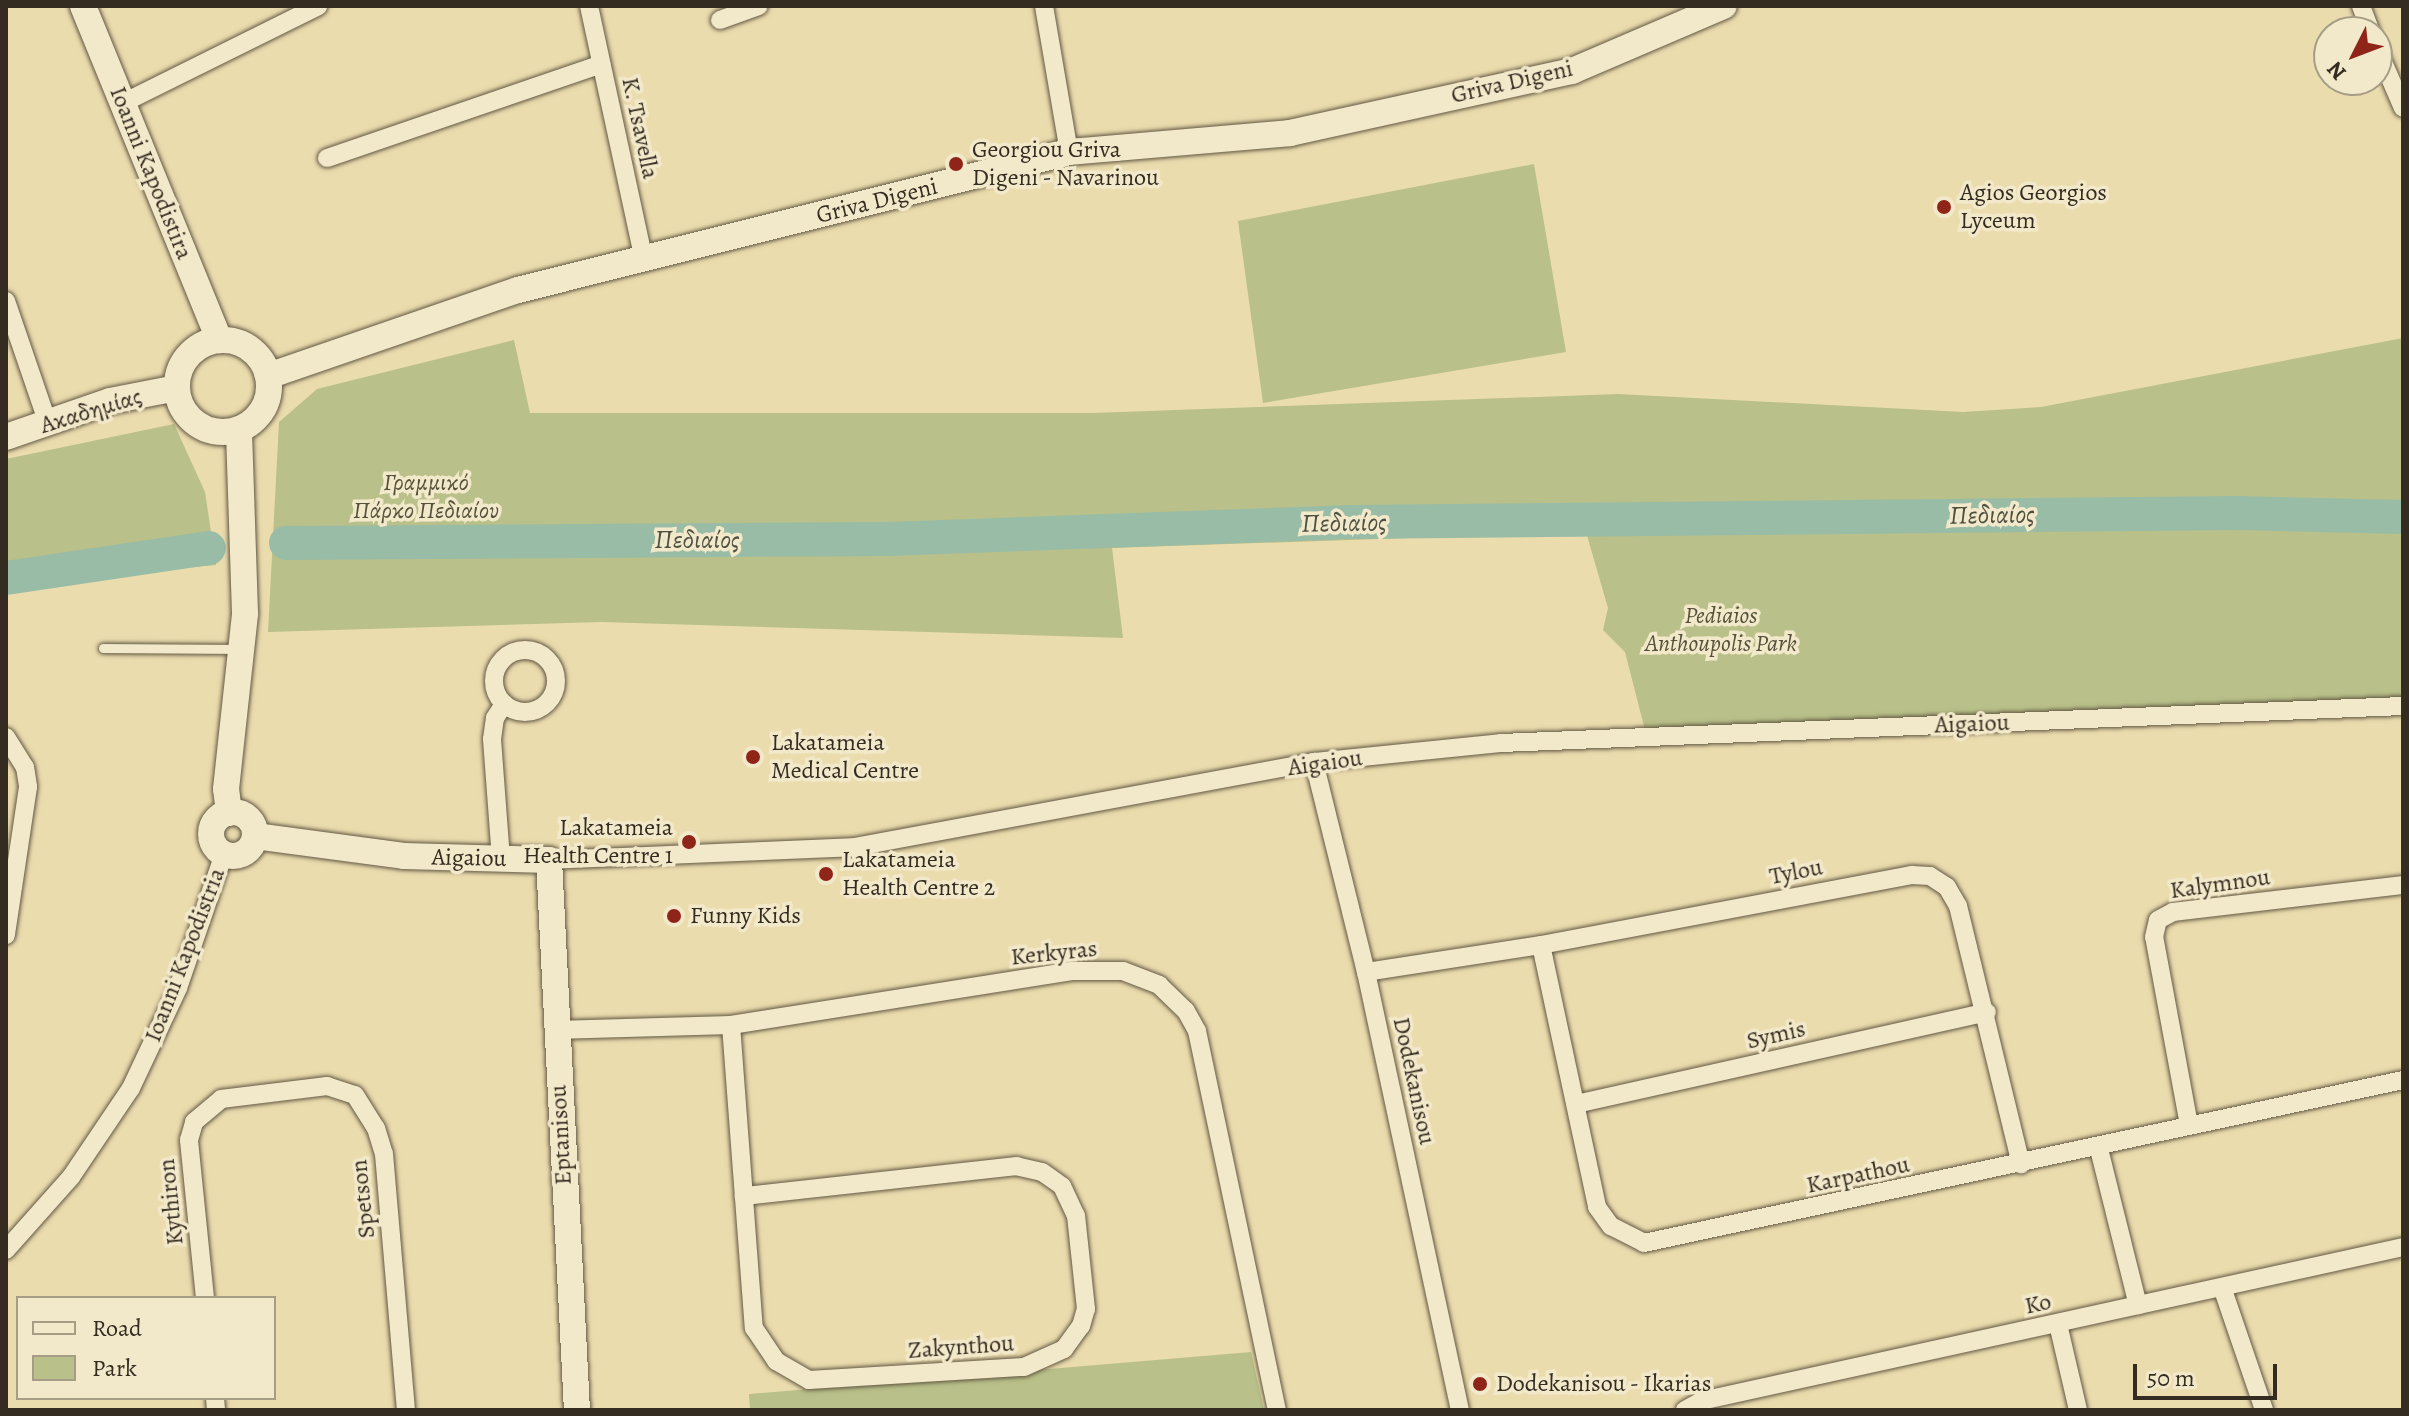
<!DOCTYPE html>
<html>
<head>
<meta charset="utf-8">
<style>
	body { margin:0 }
	#map { position:relative; width:2409px; height:1416px; overflow:hidden; background:#ebdcae; font-family:Alegreya,serif }
	div>[style] { position:absolute }
	.green>* { inset:0; background:#b9c089 }
	.river>* { height:34px; margin:-17px; padding:0 17px; transform-origin:17px; border-radius:17px; background:#99bca6 }
	.roads { filter:drop-shadow(0 0 2px #625844) drop-shadow(0 0 2px #625844) }
	.lane>* { height:9px; margin:-4.5px; padding:0 4.5px; transform-origin:4.5px; border-radius:4.5px; background:#f2e8ca }
	.street>* { height:18px; margin:-9px; padding:0 9px; transform-origin:9px; border-radius:9px; background:#f2e8ca }
	.street>.ring { margin:-9px; padding:0; box-sizing:content-box; background:none; border:18px solid #f2e8ca; border-radius:50% }
	.secondary>* { height:26px; margin:-13px; padding:0 13px; transform-origin:13px; border-radius:13px; background:#f2e8ca }
	.secondary>.ring { margin:-13px; padding:0; box-sizing:content-box; background:none; border:26px solid #f2e8ca; border-radius:50% }
	.dots>* { width:22px; height:22px; translate:-50% -50%; box-sizing:border-box; border:4px solid #f2e8ca; border-radius:50% }
	span { translate:-50% -50%; white-space:nowrap; text-align:center; line-height:1.15; -webkit-text-stroke:7px #f2e8ca; paint-order:stroke }
	.street-label { font-size:24px; color:#352c21 }
	.poi-label { font-size:24px; color:#352c21 }
	.left { translate:0 -50%; text-align:left }
	.right { translate:-100% -50%; text-align:right }
	.park-label { font-size:24px; color:#56513b; font-style:italic }
	.water-label { font-size:26px; color:#4e5042; font-style:italic }
	.frame { position:absolute; inset:0; border:8px solid #352c21; pointer-events:none }
	.legend { position:absolute; left:16px; top:1296px; width:260px; height:104px; box-sizing:border-box; background:#f2e8ca; border:2px solid #a69d86; margin:0; padding:10px 14px; list-style:none; font-size:24px; color:#352c21 }
	.legend li { display:flex; align-items:center; gap:16px; height:40px }
	.legend b { width:40px; border:2px solid #a69d86 }
	.north { position:absolute; left:2313px; top:16px; width:80px; height:80px; box-sizing:border-box; background:#f2e8ca; border:2px solid #a69d86; border-radius:50%; rotate:228deg; font-size:22px; font-weight:700; line-height:32px; text-align:center; color:#352c21 }
	.north::after { content:''; display:block; margin:auto; width:28px; height:36px; background:#8f2418; clip-path:polygon(50% 0,100% 100%,50% 72%,0 100%) }
	.scale { position:absolute; left:2133px; top:1364px; width:144px; height:36px; box-sizing:border-box; border:4px solid #352c21; border-top:0; padding-left:10px; font-size:24px; line-height:28px; white-space:nowrap; color:#352c21; -webkit-text-stroke:6px #f2e8ca; paint-order:stroke }
</style>
</head>
<body>
<div id="map">
	<div class="green">
		<i style="clip-path:polygon(1534px 164px,1566px 352px,1263px 403px,1238px 221px)"></i>
		<i style="clip-path:polygon(2403px 338px,2403px 698px,1646px 734px,1625px 652px,1603px 630px,1608px 608px,1586px 532px,1112px 548px,1123px 638px,601px 622px,268px 632px,279px 422px,317px 389px,514px 340px,530px 413px,1093px 413px,1618px 394px,1963px 412px,2041px 407px)"></i>
		<i style="clip-path:polygon(174px 424px,205px 492px,216px 565px,6px 585px,6px 459px)"></i>
		<i style="clip-path:polygon(1251px 1352px,1264px 1410px,750px 1410px,749px 1394px)"></i>
	</div>
	<div class="river">
		<i style="left:286px;top:543px;width:602px;rotate:-0.38deg"></i>
		<i style="left:888px;top:539px;width:463px;rotate:-2.1deg"></i>
		<i style="left:1351px;top:522px;width:888px;rotate:-0.58deg"></i>
		<i style="left:2239px;top:513px;width:164px;rotate:1.4deg"></i>
		<i style="left:6px;top:578px;width:205px;rotate:-8.4deg"></i>
	</div>
	<div class="roads">
		<div class="lane">
			<i style="left:103px;top:648px;width:137px;rotate:0.4deg"></i>
		</div>
		<div class="street">
			<i style="left:589px;top:6px;width:260px;rotate:77.8deg"></i>
			<i style="left:1044px;top:6px;width:148px;rotate:80.3deg"></i>
			<i style="left:2361px;top:6px;width:28px;rotate:69deg"></i>
			<i style="left:720px;top:20px;width:41px;rotate:-19.7deg"></i>
			<i style="left:2377px;top:48px;width:65px;rotate:66.6deg"></i>
			<i style="left:123px;top:103px;width:218px;rotate:-26.4deg"></i>
			<i style="left:327px;top:158px;width:290px;rotate:-18.9deg"></i>
			<i style="left:6px;top:301px;width:130px;rotate:71.1deg"></i>
			<i class="ring" style="left:494px;top:650px;width:44px;height:44px"></i>
			<i style="left:6px;top:737px;width:36px;rotate:58deg"></i>
			<i style="left:25px;top:767px;width:20px;rotate:81deg"></i>
			<i style="left:28px;top:787px;width:150px;rotate:98.5deg"></i>
			<i style="left:1314px;top:762px;width:216px;rotate:76.1deg"></i>
			<i style="left:1366px;top:972px;width:448px;rotate:77.9deg"></i>
			<i style="left:501px;top:859px;width:120px;rotate:-94.3deg"></i>
			<i style="left:492px;top:739px;width:21px;rotate:-82deg"></i>
			<i style="left:495px;top:718px;width:17px;rotate:-57deg"></i>
			<i style="left:549px;top:860px;width:306px;rotate:-2.4deg"></i>
			<i style="left:855px;top:847px;width:467px;rotate:-10.5deg"></i>
			<i style="left:1314px;top:762px;width:188px;rotate:-5.8deg"></i>
			<i style="left:1501px;top:743px;width:903px;rotate:-2.35deg"></i>
			<i style="left:1541px;top:945px;width:268px;rotate:77.9deg"></i>
			<i style="left:1597px;top:1207px;width:24px;rotate:54deg"></i>
			<i style="left:1611px;top:1226px;width:37px;rotate:27deg"></i>
			<i style="left:1644px;top:1243px;width:776px;rotate:-12.12deg"></i>
			<i style="left:1366px;top:972px;width:177px;rotate:-8.8deg"></i>
			<i style="left:1541px;top:945px;width:378px;rotate:-10.7deg"></i>
			<i style="left:1912px;top:875px;width:18px;rotate:3deg"></i>
			<i style="left:1930px;top:876px;width:20px;rotate:33deg"></i>
			<i style="left:1947px;top:887px;width:22px;rotate:60deg"></i>
			<i style="left:1958px;top:906px;width:266px;rotate:76.3deg"></i>
			<i style="left:731px;top:1025px;width:304px;rotate:85.7deg"></i>
			<i style="left:754px;top:1328px;width:40px;rotate:56deg"></i>
			<i style="left:776px;top:1361px;width:38px;rotate:30deg"></i>
			<i style="left:809px;top:1380px;width:215px;rotate:-3.5deg"></i>
			<i style="left:1024px;top:1367px;width:44px;rotate:-24.2deg"></i>
			<i style="left:1064px;top:1349px;width:29px;rotate:-54deg"></i>
			<i style="left:1081px;top:1326px;width:18px;rotate:-74deg"></i>
			<i style="left:1086px;top:1309px;width:94px;rotate:-96.1deg"></i>
			<i style="left:1076px;top:1216px;width:33px;rotate:-115deg"></i>
			<i style="left:1062px;top:1186px;width:24px;rotate:-145deg"></i>
			<i style="left:1042px;top:1172px;width:26px;rotate:-167deg"></i>
			<i style="left:1017px;top:1166px;width:275px;rotate:173.7deg"></i>
			<i style="left:555px;top:1030px;width:176px;rotate:-1.6deg"></i>
			<i style="left:731px;top:1025px;width:345px;rotate:-9deg"></i>
			<i style="left:1072px;top:971px;width:51px"></i>
			<i style="left:1123px;top:971px;width:39px;rotate:21deg"></i>
			<i style="left:1159px;top:985px;width:37px;rotate:44deg"></i>
			<i style="left:1186px;top:1011px;width:23px;rotate:61deg"></i>
			<i style="left:1197px;top:1031px;width:387px;rotate:78.1deg"></i>
			<i style="left:1576px;top:1104px;width:421px;rotate:-12.6deg"></i>
			<i style="left:2189px;top:1125px;width:191px;rotate:-100.5deg"></i>
			<i style="left:2154px;top:937px;width:17px;rotate:-77deg"></i>
			<i style="left:2158px;top:920px;width:17px;rotate:-28deg"></i>
			<i style="left:2173px;top:912px;width:232px;rotate:-6.7deg"></i>
			<i style="left:2099px;top:1149px;width:161px;rotate:76deg"></i>
			<i style="left:6px;top:1250px;width:98px;rotate:-48.3deg"></i>
			<i style="left:71px;top:1177px;width:107px;rotate:-56deg"></i>
			<i style="left:131px;top:1088px;width:110px;rotate:-64.8deg"></i>
			<i style="left:178px;top:988px;width:142px;rotate:-71.1deg"></i>
			<i style="left:2223px;top:1290px;width:127px;rotate:71.1deg"></i>
			<i style="left:205px;top:1298px;width:159px;rotate:-95.8deg"></i>
			<i style="left:189px;top:1140px;width:19px;rotate:-74deg"></i>
			<i style="left:194px;top:1122px;width:35px;rotate:-40deg"></i>
			<i style="left:221px;top:1099px;width:107px;rotate:-7deg"></i>
			<i style="left:327px;top:1086px;width:29px;rotate:18deg"></i>
			<i style="left:355px;top:1095px;width:39px;rotate:58deg"></i>
			<i style="left:376px;top:1128px;width:27px;rotate:73deg"></i>
			<i style="left:384px;top:1154px;width:257px;rotate:85.1deg"></i>
			<i style="left:2058px;top:1324px;width:88px;rotate:76.9deg"></i>
			<i style="left:215px;top:1398px;width:12px;rotate:85deg"></i>
			<i style="left:1685px;top:1410px;width:18px;rotate:-29deg"></i>
			<i style="left:1701px;top:1401px;width:719px;rotate:-12.37deg"></i>
		</div>
		<div class="secondary">
			<i style="left:83px;top:6px;width:361px;rotate:67.8deg"></i>
			<i class="ring" style="left:177px;top:340px;width:66px;height:66px"></i>
			<i style="left:268px;top:376px;width:264px;rotate:-19deg"></i>
			<i style="left:518px;top:290px;width:568px;rotate:-14.06deg"></i>
			<i style="left:1069px;top:152px;width:222px;rotate:-4.9deg"></i>
			<i style="left:1290px;top:133px;width:289px;rotate:-12.4deg"></i>
			<i style="left:1572px;top:71px;width:165px;rotate:-23.2deg"></i>
			<i style="left:6px;top:437px;width:110px;rotate:-19.1deg"></i>
			<i style="left:110px;top:401px;width:68px;rotate:-11deg"></i>
			<i class="ring" style="left:211px;top:812px;width:18px;height:18px"></i>
			<i style="left:229px;top:813px;width:24px;rotate:-97deg"></i>
			<i style="left:226px;top:789px;width:177px;rotate:-83.8deg"></i>
			<i style="left:245px;top:613px;width:184px;rotate:-91.9deg"></i>
			<i style="left:255px;top:836px;width:150px;rotate:7.6deg"></i>
			<i style="left:404px;top:856px;width:145px;rotate:1.6deg"></i>
			<i style="left:549px;top:860px;width:551px;rotate:87.09deg"></i>
		</div>
	</div>
	<div class="dots">
		<i style="left:956px;top:164px;background:#8f2418"></i>
		<i style="left:1944px;top:207px;background:#8f2418"></i>
		<i style="left:753px;top:757px;background:#8f2418"></i>
		<i style="left:689px;top:842px;background:#8f2418"></i>
		<i style="left:826px;top:874px;background:#8f2418"></i>
		<i style="left:674px;top:916px;background:#8f2418"></i>
		<i style="left:1480px;top:1384px;background:#8f2418"></i>
	</div>
	<div class="street-label">
		<span style="left:1512px;top:82px;rotate:-13deg">Griva Digeni</span>
		<span style="left:640px;top:128px;rotate:78deg">K. Tsavella</span>
		<span style="left:151px;top:173px;rotate:68deg">Ioanni Kapodistira</span>
		<span style="left:877px;top:201px;rotate:-14deg">Griva Digeni</span>
		<span style="left:91px;top:411px;rotate:-17deg">Ακαδημίας</span>
		<span style="left:1972px;top:724px;rotate:-2deg">Aigaiou</span>
		<span style="left:1325px;top:763px;rotate:-8deg">Aigaiou</span>
		<span style="left:469px;top:858px;rotate:1deg">Aigaiou</span>
		<span style="left:1796px;top:872px;rotate:-11deg">Tylou</span>
		<span style="left:2220px;top:884px;rotate:-8deg">Kalymnou</span>
		<span style="left:1054px;top:953px;rotate:-6deg">Kerkyras</span>
		<span style="left:185px;top:955px;rotate:-69deg">Ioanni Kapodistria</span>
		<span style="left:1776px;top:1035px;rotate:-13deg">Symis</span>
		<span style="left:1414px;top:1081px;rotate:78deg">Dodekanisou</span>
		<span style="left:561px;top:1135px;rotate:-93deg">Eptanisou</span>
		<span style="left:1858px;top:1175px;rotate:-12deg">Karpathou</span>
		<span style="left:363px;top:1199px;rotate:-96deg">Spetson</span>
		<span style="left:171px;top:1202px;rotate:-96deg">Kythiron</span>
		<span style="left:2038px;top:1304px;rotate:-12deg">Ko</span>
		<span style="left:961px;top:1347px;rotate:-4deg">Zakynthou</span>
	</div>
	<div class="poi-label">
		<span class="left" style="left:972px;top:164px">Georgiou Griva<br>Digeni - Navarinou</span>
		<span class="left" style="left:1960px;top:207px">Agios Georgios<br>Lyceum</span>
		<span class="left" style="left:771px;top:757px">Lakatameia<br>Medical Centre</span>
		<span class="right" style="left:673px;top:842px">Lakatameia<br>Health Centre 1</span>
		<span class="left" style="left:842px;top:874px">Lakatameia<br>Health Centre 2</span>
		<span class="left" style="left:690px;top:916px">Funny Kids</span>
		<span class="left" style="left:1496px;top:1384px">Dodekanisou - Ikarias</span>
	</div>
	<div class="park-label">
		<span style="left:426px;top:497px">Γραμμικό<br>Πάρκο Πεδιαίου</span>
		<span style="left:1721px;top:630px">Pediaios<br>Anthoupolis Park</span>
	</div>
	<div class="water-label">
		<span style="left:1992px;top:515px;rotate:-1deg">Πεδιαίος</span>
		<span style="left:1344px;top:523px;rotate:-1deg">Πεδιαίος</span>
		<span style="left:697px;top:540px">Πεδιαίος</span>
	</div>
	<div class="frame"></div>
	<ul class="legend">
	<li><b style="height:10px;background:#f2e8ca"></b>Road</li>
	<li><b style="height:22px;background:#b9c089"></b>Park</li>
	</ul>
	<div class="north">N</div>
	<div class="scale">50 m</div>
</div>
</body>
</html>
